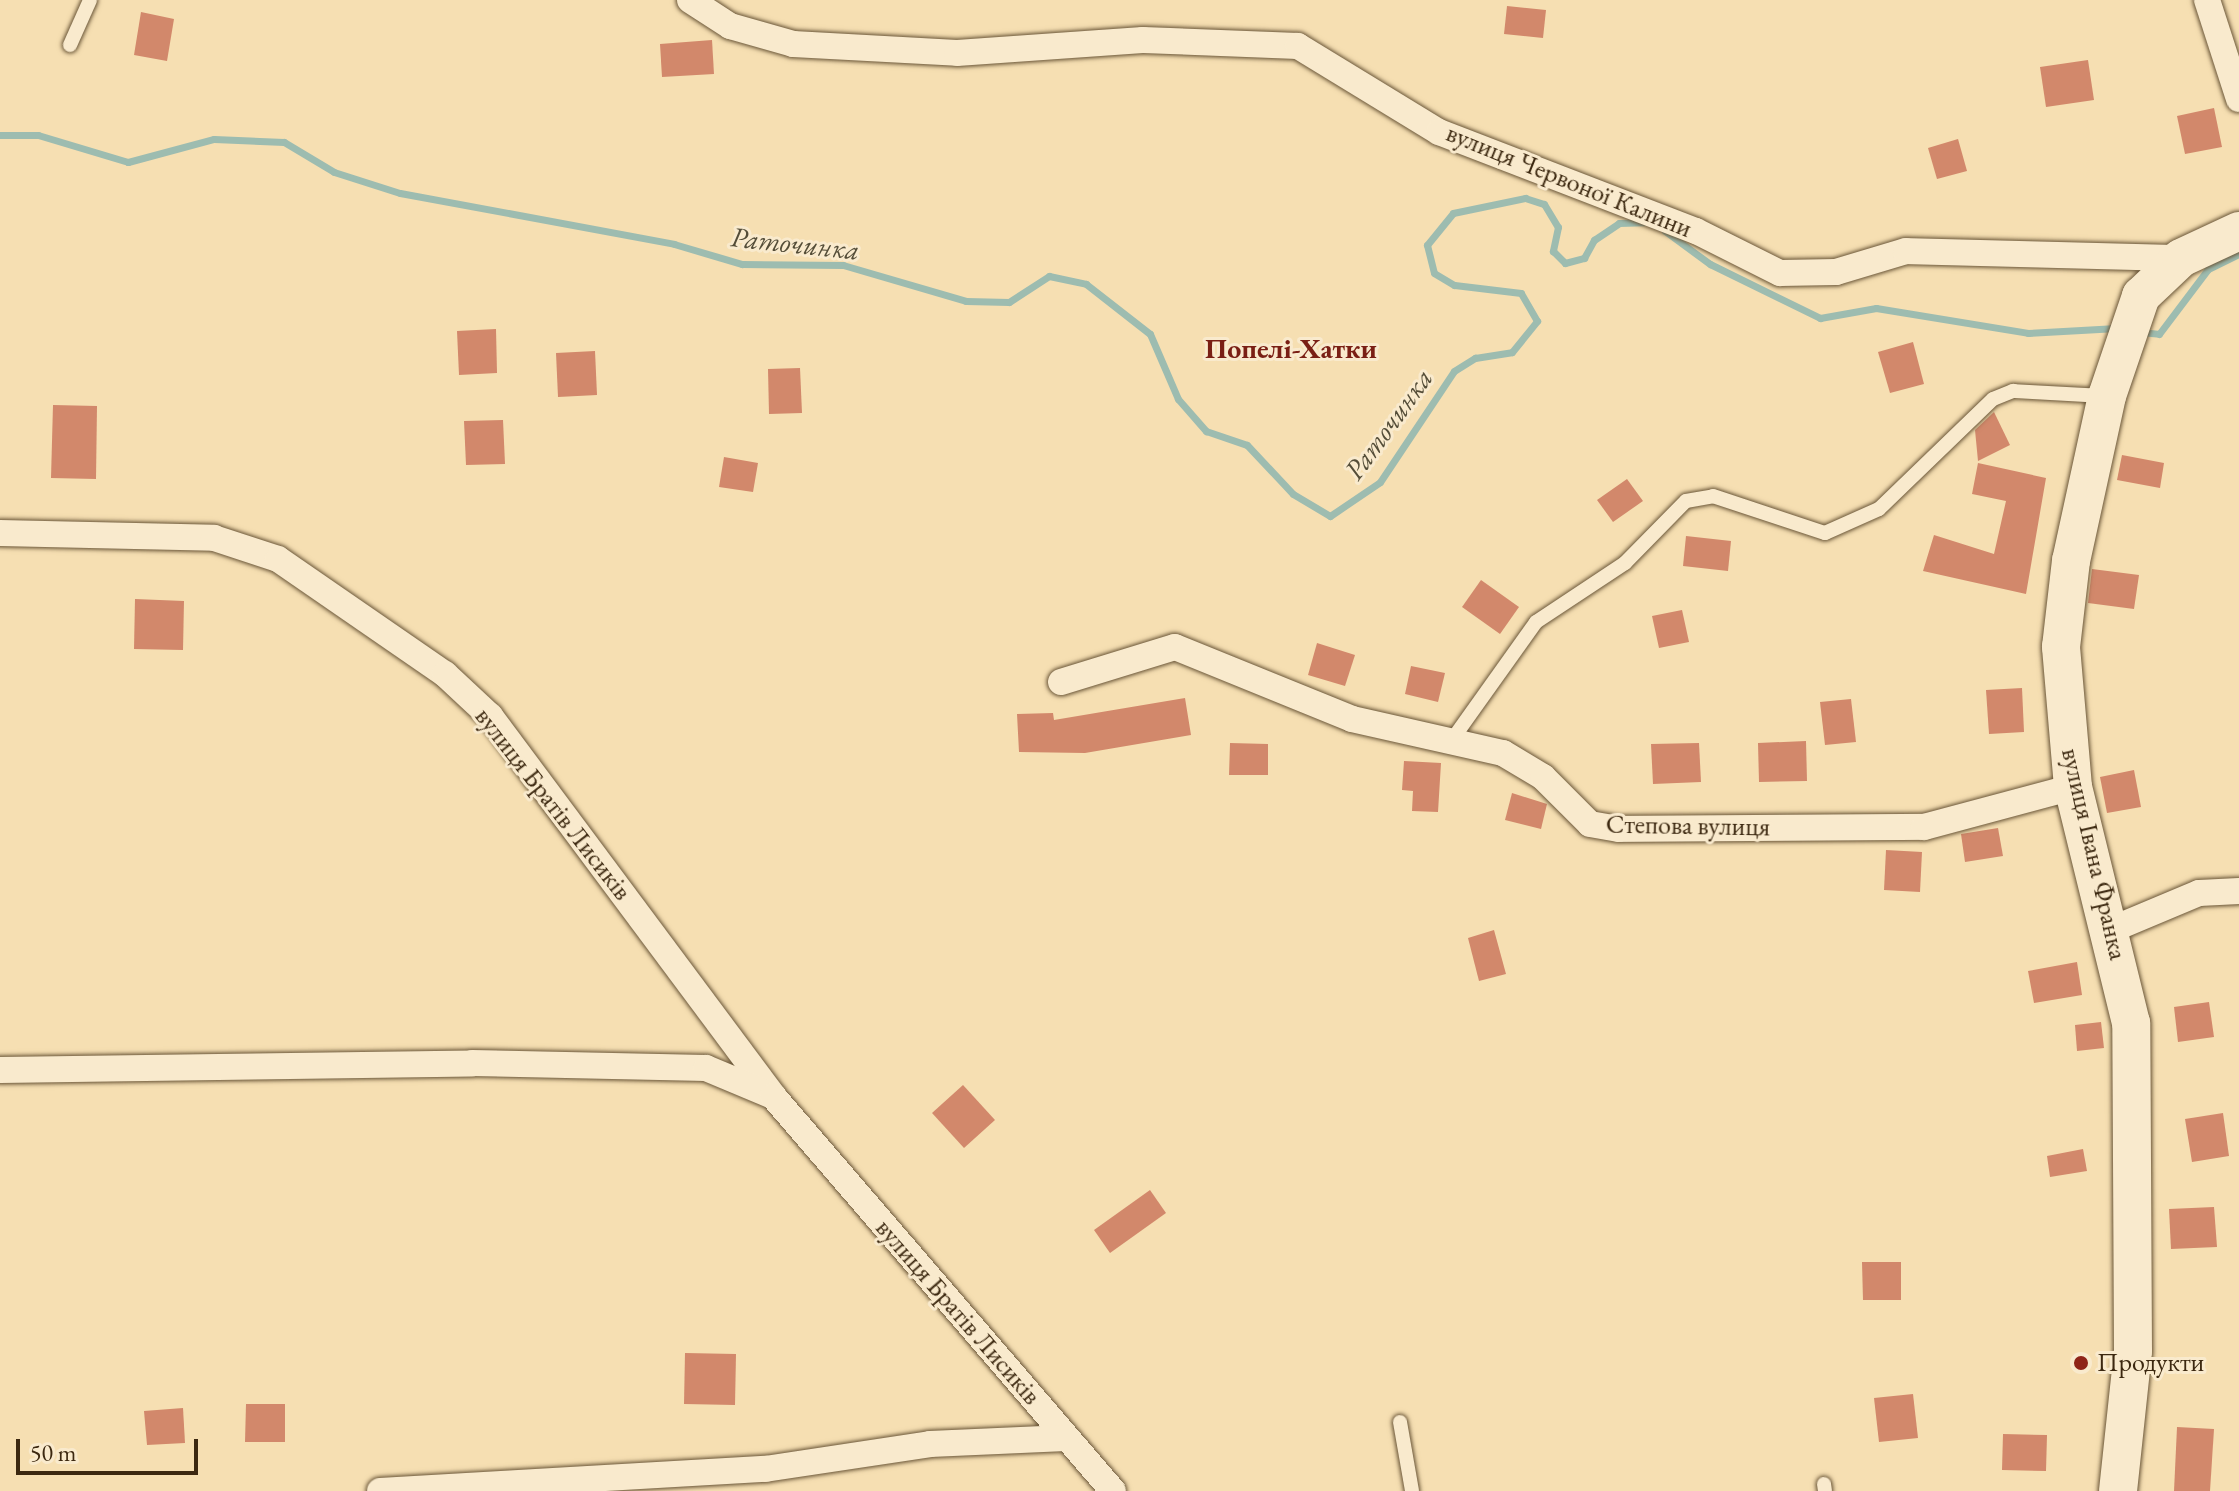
<!DOCTYPE html>
<html>
<head>
<meta charset="utf-8">
<style>
	body { margin:0 }
	#map { position:relative; width:2239px; height:1491px; overflow:hidden; background:#f6dfb2; font-family:"EB Garamond",serif }
	div>[style] { position:absolute }
	.stream>* { height:7px; margin:-3.5px; padding:0 3.5px; transform-origin:3.5px; border-radius:3.5px; background:#9dbcb0 }
	.building>* { inset:0; background:#d2886b }
	.roads { filter:drop-shadow(0 0 2px #6a5638) drop-shadow(0 0 2px #6a5638) }
	.lane>* { height:14px; margin:-7px; padding:0 7px; transform-origin:7px; border-radius:7px; background:#f9eacd }
	.street>* { height:26px; margin:-13px; padding:0 13px; transform-origin:13px; border-radius:13px; background:#f9eacd }
	.secondary>* { height:38px; margin:-19px; padding:0 19px; transform-origin:19px; border-radius:19px; background:#f9eacd }
	.dots>* { width:22px; height:22px; translate:-50% -50%; box-sizing:border-box; border:4px solid #f9eacd; border-radius:50% }
	span { translate:-50% -50%; white-space:nowrap; text-align:center; line-height:1.15; -webkit-text-stroke:6px #f9eacd; paint-order:stroke }
	.street-label { font-size:26px; color:#3c2810 }
	.poi-label { font-size:26px; color:#3c2810 }
	.left { translate:0 -50%; text-align:left }
	.water-label { font-size:28px; color:#544d38; font-style:italic }
	.neighbourhood-label { font-size:28px; color:#7a1f14; font-weight:700 }
	.scale { position:absolute; left:16px; top:1439px; width:182px; height:36px; box-sizing:border-box; border:4px solid #3c2810; border-top:0; padding-left:10px; font-size:24px; line-height:28px; white-space:nowrap; color:#3c2810; -webkit-text-stroke:6px #f9eacd; paint-order:stroke }
</style>
</head>
<body>
<div id="map">
	<div class="stream">
		<i style="left:0;top:135px;width:38px"></i>
		<i style="left:38px;top:135px;width:94px;rotate:16.7deg"></i>
		<i style="left:128px;top:162px;width:89px;rotate:-15deg"></i>
		<i style="left:214px;top:139px;width:70px;rotate:2.5deg"></i>
		<i style="left:284px;top:142px;width:58px;rotate:31deg"></i>
		<i style="left:334px;top:172px;width:69px;rotate:17.7deg"></i>
		<i style="left:400px;top:193px;width:279px;rotate:10.5deg"></i>
		<i style="left:674px;top:244px;width:71px;rotate:16.4deg"></i>
		<i style="left:742px;top:264px;width:101px;rotate:0.6deg"></i>
		<i style="left:843px;top:265px;width:128px;rotate:16.3deg"></i>
		<i style="left:966px;top:301px;width:43px;rotate:1.3deg"></i>
		<i style="left:1009px;top:302px;width:48px;rotate:-33deg"></i>
		<i style="left:1049px;top:276px;width:38px;rotate:12deg"></i>
		<i style="left:1086px;top:284px;width:81px;rotate:38deg"></i>
		<i style="left:1150px;top:334px;width:71px;rotate:66.7deg"></i>
		<i style="left:1178px;top:399px;width:43px;rotate:48.8deg"></i>
		<i style="left:1206px;top:431px;width:43px;rotate:18.9deg"></i>
		<i style="left:1247px;top:445px;width:67px;rotate:46.8deg"></i>
		<i style="left:1293px;top:494px;width:43px;rotate:30.7deg"></i>
		<i style="left:1330px;top:516px;width:60px;rotate:-34.2deg"></i>
		<i style="left:1380px;top:482px;width:133px;rotate:-56.3deg"></i>
		<i style="left:1454px;top:371px;width:25px;rotate:-32deg"></i>
		<i style="left:1475px;top:358px;width:37px;rotate:-9deg"></i>
		<i style="left:1512px;top:352px;width:40px;rotate:-51deg"></i>
		<i style="left:1537px;top:321px;width:32px;rotate:-120deg"></i>
		<i style="left:1521px;top:293px;width:67px;rotate:-173.2deg"></i>
		<i style="left:1454px;top:285px;width:23px;rotate:-149deg"></i>
		<i style="left:1434px;top:273px;width:29px;rotate:-104deg"></i>
		<i style="left:1427px;top:245px;width:41px;rotate:-50.9deg"></i>
		<i style="left:1453px;top:213px;width:74px;rotate:-11.8deg"></i>
		<i style="left:1525px;top:198px;width:20px;rotate:18deg"></i>
		<i style="left:1544px;top:204px;width:27px;rotate:59deg"></i>
		<i style="left:1558px;top:227px;width:25px;rotate:102deg"></i>
		<i style="left:1553px;top:251px;width:17px;rotate:45deg"></i>
		<i style="left:1565px;top:263px;width:20px;rotate:-15deg"></i>
		<i style="left:1584px;top:258px;width:21px;rotate:-61deg"></i>
		<i style="left:1594px;top:240px;width:30px;rotate:-34deg"></i>
		<i style="left:1619px;top:223px;width:25px;rotate:-2deg"></i>
		<i style="left:1665px;top:231px;width:56px;rotate:36.3deg"></i>
		<i style="left:1710px;top:264px;width:123px;rotate:26.1deg"></i>
		<i style="left:1820px;top:318px;width:57px;rotate:-10.1deg"></i>
		<i style="left:1876px;top:308px;width:154px;rotate:9.3deg"></i>
		<i style="left:2028px;top:333px;width:89px;rotate:-3.2deg"></i>
		<i style="left:2141px;top:332px;width:18px;rotate:6deg"></i>
		<i style="left:2159px;top:334px;width:81px;rotate:-53deg"></i>
		<i style="left:2208px;top:269px;width:34px;rotate:-26deg"></i>
	</div>
	<div class="building">
		<i style="clip-path:polygon(1507px 6px,1546px 10px,1543px 38px,1504px 34px)"></i>
		<i style="clip-path:polygon(141px 12px,174px 19px,167px 61px,134px 55px)"></i>
		<i style="clip-path:polygon(712px 40px,714px 74px,662px 77px,660px 44px)"></i>
		<i style="clip-path:polygon(2088px 60px,2094px 100px,2046px 107px,2040px 67px)"></i>
		<i style="clip-path:polygon(2214px 108px,2222px 147px,2185px 154px,2177px 116px)"></i>
		<i style="clip-path:polygon(1958px 139px,1967px 171px,1937px 179px,1928px 148px)"></i>
		<i style="clip-path:polygon(496px 329px,497px 373px,459px 375px,457px 331px)"></i>
		<i style="clip-path:polygon(1913px 342px,1924px 384px,1890px 393px,1878px 352px)"></i>
		<i style="clip-path:polygon(595px 351px,597px 395px,558px 397px,556px 353px)"></i>
		<i style="clip-path:polygon(800px 368px,802px 413px,769px 414px,768px 369px)"></i>
		<i style="clip-path:polygon(53px 405px,97px 406px,96px 479px,51px 478px)"></i>
		<i style="clip-path:polygon(1994px 412px,2010px 445px,1978px 461px,1975px 430px)"></i>
		<i style="clip-path:polygon(503px 420px,505px 464px,466px 465px,464px 421px)"></i>
		<i style="clip-path:polygon(2122px 455px,2164px 463px,2160px 488px,2117px 480px)"></i>
		<i style="clip-path:polygon(724px 457px,758px 463px,753px 492px,719px 487px)"></i>
		<i style="clip-path:polygon(1978px 463px,2046px 478px,2026px 594px,1923px 571px,1934px 535px,1994px 554px,2006px 501px,1972px 494px)"></i>
		<i style="clip-path:polygon(1627px 479px,1643px 501px,1613px 522px,1597px 500px)"></i>
		<i style="clip-path:polygon(1686px 536px,1731px 541px,1728px 571px,1683px 566px)"></i>
		<i style="clip-path:polygon(2092px 569px,2139px 575px,2134px 609px,2088px 603px)"></i>
		<i style="clip-path:polygon(1481px 580px,1519px 607px,1500px 634px,1462px 607px)"></i>
		<i style="clip-path:polygon(135px 599px,184px 601px,183px 650px,134px 649px)"></i>
		<i style="clip-path:polygon(1682px 610px,1689px 642px,1659px 648px,1652px 616px)"></i>
		<i style="clip-path:polygon(1317px 643px,1355px 655px,1345px 686px,1308px 675px)"></i>
		<i style="clip-path:polygon(1411px 666px,1445px 673px,1438px 702px,1405px 694px)"></i>
		<i style="clip-path:polygon(2022px 688px,2024px 732px,1989px 734px,1986px 690px)"></i>
		<i style="clip-path:polygon(1185px 698px,1191px 735px,1085px 753px,1019px 752px,1017px 714px,1053px 713px,1054px 720px)"></i>
		<i style="clip-path:polygon(1851px 699px,1856px 742px,1825px 745px,1820px 702px)"></i>
		<i style="clip-path:polygon(1806px 741px,1807px 781px,1759px 782px,1758px 743px)"></i>
		<i style="clip-path:polygon(1230px 743px,1268px 744px,1268px 775px,1229px 775px)"></i>
		<i style="clip-path:polygon(1699px 743px,1701px 782px,1653px 784px,1651px 744px)"></i>
		<i style="clip-path:polygon(1404px 761px,1441px 763px,1438px 812px,1412px 811px,1413px 791px,1402px 790px)"></i>
		<i style="clip-path:polygon(2134px 770px,2141px 807px,2107px 813px,2100px 777px)"></i>
		<i style="clip-path:polygon(1512px 793px,1547px 804px,1541px 829px,1505px 820px)"></i>
		<i style="clip-path:polygon(1998px 828px,2003px 856px,1965px 862px,1961px 834px)"></i>
		<i style="clip-path:polygon(1886px 850px,1922px 852px,1920px 892px,1884px 890px)"></i>
		<i style="clip-path:polygon(1494px 930px,1506px 974px,1479px 981px,1468px 938px)"></i>
		<i style="clip-path:polygon(2077px 962px,2082px 995px,2034px 1003px,2028px 971px)"></i>
		<i style="clip-path:polygon(2209px 1002px,2214px 1037px,2178px 1042px,2174px 1007px)"></i>
		<i style="clip-path:polygon(2101px 1022px,2104px 1048px,2077px 1051px,2075px 1025px)"></i>
		<i style="clip-path:polygon(963px 1085px,995px 1120px,964px 1148px,932px 1113px)"></i>
		<i style="clip-path:polygon(2223px 1113px,2229px 1156px,2192px 1162px,2185px 1119px)"></i>
		<i style="clip-path:polygon(2083px 1149px,2087px 1171px,2050px 1177px,2047px 1156px)"></i>
		<i style="clip-path:polygon(1150px 1190px,1166px 1213px,1110px 1253px,1094px 1230px)"></i>
		<i style="clip-path:polygon(2214px 1207px,2217px 1247px,2171px 1249px,2169px 1209px)"></i>
		<i style="clip-path:polygon(1862px 1262px,1901px 1262px,1901px 1300px,1863px 1300px)"></i>
		<i style="clip-path:polygon(685px 1353px,736px 1354px,735px 1405px,684px 1404px)"></i>
		<i style="clip-path:polygon(1913px 1394px,1918px 1438px,1879px 1442px,1874px 1398px)"></i>
		<i style="clip-path:polygon(246px 1404px,285px 1404px,285px 1442px,245px 1442px)"></i>
		<i style="clip-path:polygon(183px 1408px,185px 1443px,147px 1445px,144px 1411px)"></i>
		<i style="clip-path:polygon(2177px 1427px,2214px 1429px,2210px 1491px,2174px 1491px)"></i>
		<i style="clip-path:polygon(2003px 1434px,2047px 1435px,2046px 1471px,2002px 1470px)"></i>
	</div>
	<div class="roads">
		<div class="lane">
			<i style="left:70px;top:45px;width:49px;rotate:-66deg"></i>
			<i style="left:1454px;top:737px;width:141px;rotate:-54.5deg"></i>
			<i style="left:1536px;top:622px;width:107px;rotate:-33.5deg"></i>
			<i style="left:1625px;top:563px;width:87px;rotate:-45.5deg"></i>
			<i style="left:1686px;top:501px;width:27px;rotate:-10deg"></i>
			<i style="left:1713px;top:496px;width:118px;rotate:18.3deg"></i>
			<i style="left:1825px;top:533px;width:59px;rotate:-24deg"></i>
			<i style="left:1879px;top:509px;width:158px;rotate:-44deg"></i>
			<i style="left:1993px;top:399px;width:22px;rotate:-22deg"></i>
			<i style="left:2013px;top:391px;width:93px;rotate:3.1deg"></i>
			<i style="left:1400px;top:1422px;width:70px;rotate:80.1deg"></i>
			<i style="left:1824px;top:1484px;width:7px;rotate:82deg"></i>
		</div>
		<div class="street">
			<i style="left:690px;top:0;width:48px;rotate:33deg"></i>
			<i style="left:730px;top:26px;width:66px;rotate:15.9deg"></i>
			<i style="left:793px;top:44px;width:164px;rotate:3.1deg"></i>
			<i style="left:957px;top:53px;width:186px;rotate:-4deg"></i>
			<i style="left:1143px;top:40px;width:155px;rotate:2.2deg"></i>
			<i style="left:1298px;top:46px;width:165px;rotate:31.4deg"></i>
			<i style="left:1439px;top:132px;width:275px;rotate:21.1deg"></i>
			<i style="left:1696px;top:231px;width:94px;rotate:26.6deg"></i>
			<i style="left:1780px;top:273px;width:56px;rotate:-1deg"></i>
			<i style="left:1836px;top:272px;width:73px;rotate:-16.7deg"></i>
			<i style="left:1906px;top:251px;width:275px;rotate:1.5deg"></i>
			<i style="left:2207px;top:0;width:104px;rotate:72.1deg"></i>
			<i style="left:0;top:533px;width:214px;rotate:1.3deg"></i>
			<i style="left:214px;top:538px;width:67px;rotate:18.2deg"></i>
			<i style="left:278px;top:559px;width:203px;rotate:34.6deg"></i>
			<i style="left:445px;top:674px;width:62px;rotate:43deg"></i>
			<i style="left:490px;top:716px;width:474px;rotate:53.3deg"></i>
			<i style="left:1061px;top:682px;width:119px;rotate:-17.1deg"></i>
			<i style="left:1175px;top:647px;width:191px;rotate:22.1deg"></i>
			<i style="left:1352px;top:719px;width:155px;rotate:12.7deg"></i>
			<i style="left:1503px;top:753px;width:47px;rotate:31deg"></i>
			<i style="left:1543px;top:777px;width:66px;rotate:45deg"></i>
			<i style="left:1590px;top:824px;width:29px;rotate:10deg"></i>
			<i style="left:1619px;top:829px;width:305px;rotate:-0.4deg"></i>
			<i style="left:1924px;top:827px;width:154px;rotate:-15deg"></i>
			<i style="left:2113px;top:929px;width:93px;rotate:-22.7deg"></i>
			<i style="left:2199px;top:893px;width:40px;rotate:-2.9deg"></i>
			<i style="left:0;top:1070px;width:472px;rotate:-0.8deg"></i>
			<i style="left:472px;top:1063px;width:234px;rotate:1.2deg"></i>
			<i style="left:706px;top:1068px;width:73px;rotate:22.7deg"></i>
			<i style="left:773px;top:1096px;width:521px;rotate:49.28deg"></i>
			<i style="left:380px;top:1491px;width:386px;rotate:-3.3deg"></i>
			<i style="left:765px;top:1469px;width:167px;rotate:-8.6deg"></i>
			<i style="left:930px;top:1444px;width:136px;rotate:-2.5deg"></i>
		</div>
		<div class="secondary">
			<i style="left:2118px;top:1491px;width:141px;rotate:-83.9deg"></i>
			<i style="left:2133px;top:1351px;width:328px;rotate:-90.3deg"></i>
			<i style="left:2131px;top:1023px;width:243px;rotate:-103.8deg"></i>
			<i style="left:2073px;top:787px;width:141px;rotate:-94.9deg"></i>
			<i style="left:2061px;top:647px;width:87px;rotate:-83.4deg"></i>
			<i style="left:2071px;top:561px;width:169px;rotate:-77.7deg"></i>
			<i style="left:2107px;top:396px;width:106px;rotate:-71.2deg"></i>
			<i style="left:2141px;top:296px;width:55px;rotate:-43.5deg"></i>
			<i style="left:2181px;top:258px;width:64px;rotate:-25deg"></i>
		</div>
	</div>
	<div class="dots">
		<i style="left:2081px;top:1363px;background:#8f2418"></i>
	</div>
	<div class="street-label">
		<span style="left:1569px;top:181px;rotate:22deg">вулиця Червоної Калини</span>
		<span style="left:553px;top:804px;rotate:52deg">вулиця Братів Лисиків</span>
		<span style="left:1688px;top:826px;rotate:1deg">Степова вулиця</span>
		<span style="left:2094px;top:854px;rotate:77deg">вулиця Івана Франка</span>
		<span style="left:958px;top:1312px;rotate:49deg">вулиця Братів Лисиків</span>
	</div>
	<div class="poi-label">
		<span class="left" style="left:2097px;top:1363px">Продукти</span>
	</div>
	<div class="water-label">
		<span style="left:795px;top:243px;rotate:6deg">Раточинка</span>
		<span style="left:1388px;top:424px;rotate:-54deg">Раточинка</span>
	</div>
	<div class="neighbourhood-label">
		<span style="left:1291px;top:348px">Попелі-Хатки</span>
	</div>
	<div class="scale">50 m</div>
</div>
</body>
</html>
